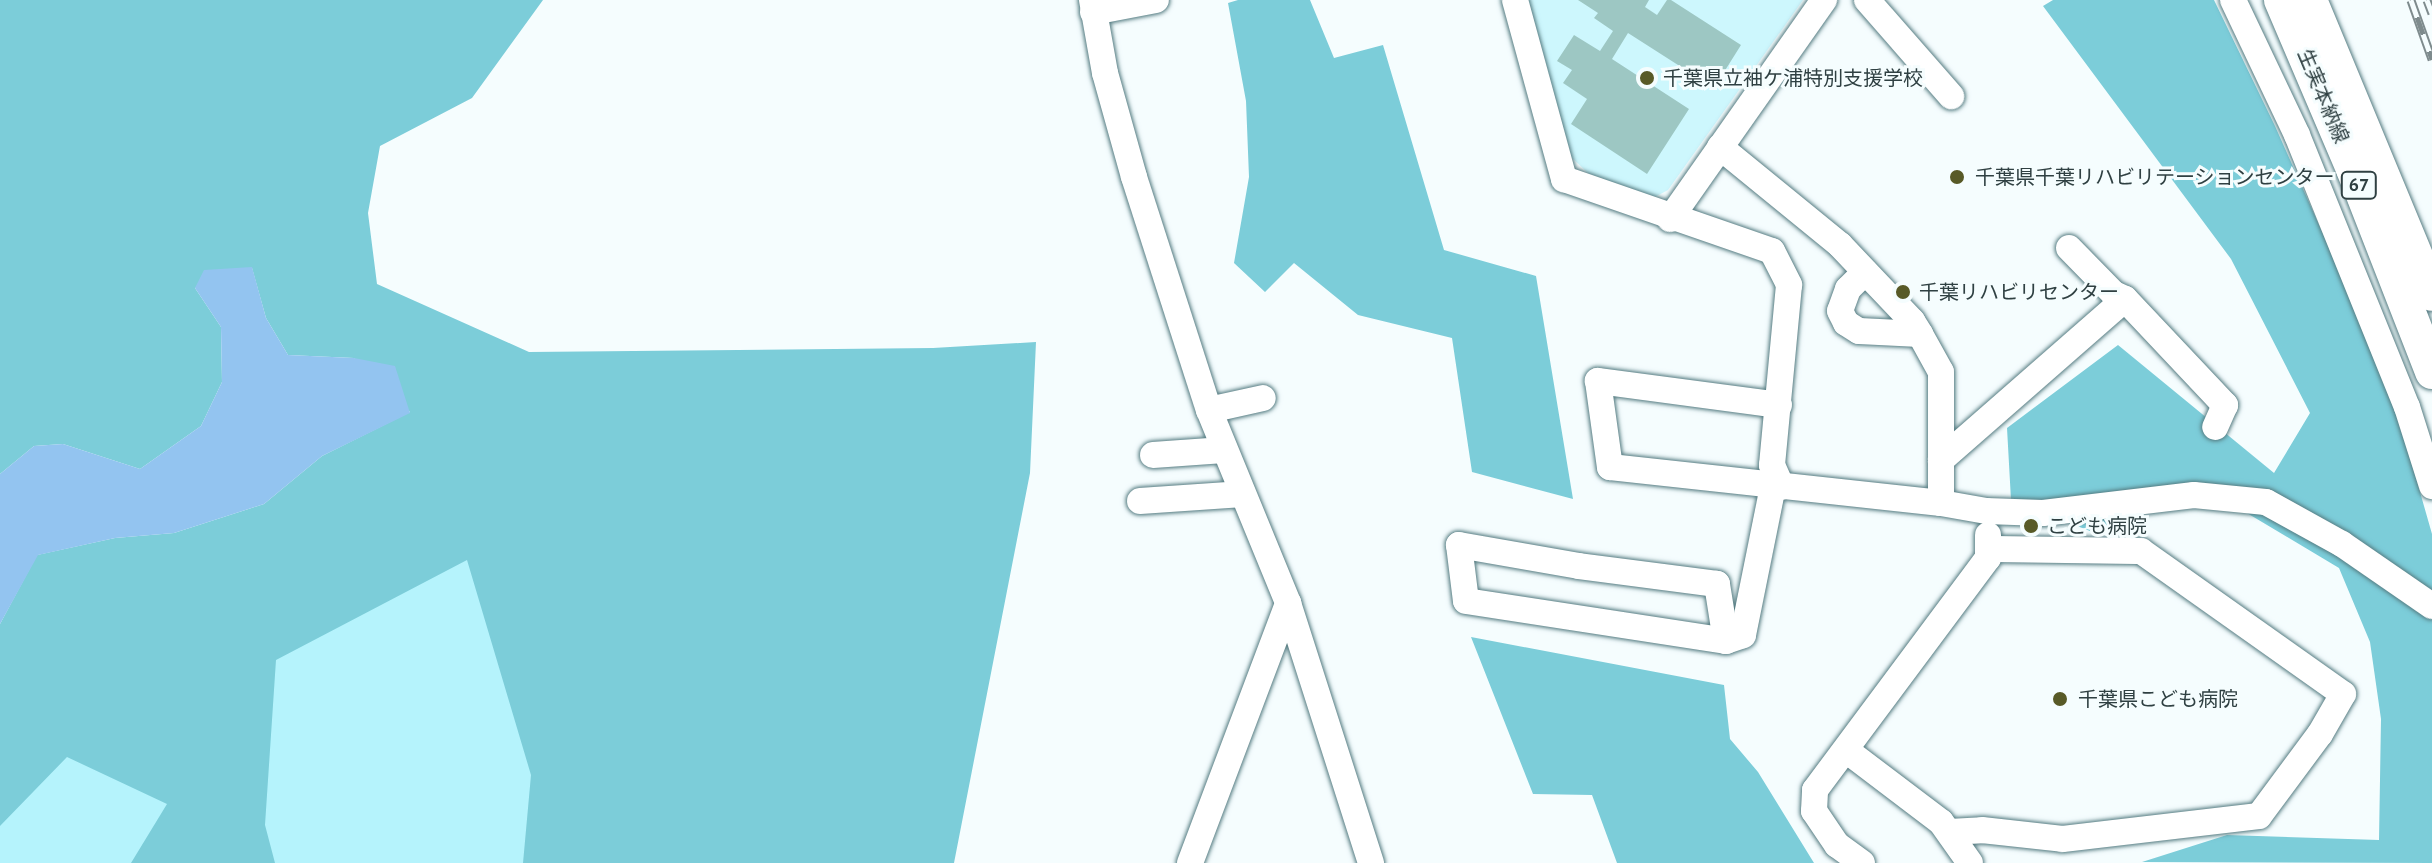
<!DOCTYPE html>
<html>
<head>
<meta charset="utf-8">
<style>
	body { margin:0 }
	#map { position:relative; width:2432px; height:863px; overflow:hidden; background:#f5fdfe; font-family:"PT Sans","Noto Sans JP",sans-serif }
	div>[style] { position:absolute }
	.built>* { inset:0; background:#cdf7fd }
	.green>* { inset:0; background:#b5f3fc }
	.forest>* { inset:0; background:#7ccdd9 }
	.water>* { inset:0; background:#93c4f0 }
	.building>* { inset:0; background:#9dc7c3 }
	.roads { filter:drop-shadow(0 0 2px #557c82) drop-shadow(0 0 2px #557c82) }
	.minor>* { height:26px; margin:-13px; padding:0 13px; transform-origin:13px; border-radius:13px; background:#fff }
	.major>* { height:34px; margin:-17px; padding:0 17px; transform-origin:17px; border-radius:17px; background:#fff }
	.rail>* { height:9px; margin-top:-4.5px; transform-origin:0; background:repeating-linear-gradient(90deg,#f5fdfe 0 18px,#7e8b8d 0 36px); box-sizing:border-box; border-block:2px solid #7e8b8d }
	.dots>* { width:22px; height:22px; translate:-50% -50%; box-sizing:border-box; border:4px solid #f5fdfe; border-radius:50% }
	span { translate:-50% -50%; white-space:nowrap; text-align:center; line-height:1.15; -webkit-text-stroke:6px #f5fdfe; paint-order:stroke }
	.shield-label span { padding:2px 6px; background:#f5fdfe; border:2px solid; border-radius:6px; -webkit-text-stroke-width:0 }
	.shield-label { font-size:18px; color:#2f4042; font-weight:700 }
	.poi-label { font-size:20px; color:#2f4042 }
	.left { translate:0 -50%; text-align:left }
	.street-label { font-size:20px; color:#2f4042 }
</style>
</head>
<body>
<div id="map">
	<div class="built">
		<i style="clip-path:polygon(1525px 0,1803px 0,1668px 190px,1653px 198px,1589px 174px,1569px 155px)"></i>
	</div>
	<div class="green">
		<i style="clip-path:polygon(422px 489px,541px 665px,541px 863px,0 863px,0 704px)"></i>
	</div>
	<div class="forest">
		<i style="clip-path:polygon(0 0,543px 0,472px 98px,380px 146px,368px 213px,377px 284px,529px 352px,933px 348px,1036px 342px,1030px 473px,954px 863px,523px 863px,531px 775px,467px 560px,276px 660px,265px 825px,275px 863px,131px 863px,167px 804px,67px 757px,0 826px,0 624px,37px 555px,115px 538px,174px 533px,264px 504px,322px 456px,410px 412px,354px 358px,288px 355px,266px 318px,252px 268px,195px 288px,221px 327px,222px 382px,201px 426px,140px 469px,63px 444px,34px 446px,0 474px)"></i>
		<i style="clip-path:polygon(1238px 0,1310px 0,1334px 58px,1383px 45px,1444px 250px,1536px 276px,1573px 499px,1472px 472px,1452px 338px,1358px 315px,1294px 263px,1265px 292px,1234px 263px,1249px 177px,1246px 101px,1228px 3px)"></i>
		<i style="clip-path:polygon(2053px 0,2214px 0,2275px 126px,2388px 380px,2432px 534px,2432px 863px,2142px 862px,2227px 835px,2379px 840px,2381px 719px,2370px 642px,2339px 568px,2200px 485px,2100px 535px,2011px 500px,2007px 428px,2118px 345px,2274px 473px,2310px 413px,2231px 259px,2043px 6px)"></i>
		<i style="clip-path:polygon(1471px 637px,1724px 685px,1730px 739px,1758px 772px,1814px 863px,1617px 863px,1592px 795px,1533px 794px)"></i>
	</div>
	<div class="water">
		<i style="clip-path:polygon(252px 267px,266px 318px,288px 355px,354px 358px,395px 366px,410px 413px,322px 456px,264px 504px,174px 533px,115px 538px,38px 555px,0 624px,0 474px,34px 446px,63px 444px,140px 469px,201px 426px,222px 382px,221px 327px,195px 288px,204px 270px)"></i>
	</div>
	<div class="building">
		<i style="clip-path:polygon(1578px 0,1649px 0,1645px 7px,1657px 15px,1667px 0,1671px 0,1741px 45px,1714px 88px,1628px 33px,1612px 59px,1689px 109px,1647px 174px,1571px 124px,1587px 99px,1563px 83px,1572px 70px,1557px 61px,1574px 35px,1600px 51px,1613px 31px,1594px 18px,1598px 13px)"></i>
	</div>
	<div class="roads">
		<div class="minor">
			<i style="left:1092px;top:0;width:74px;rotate:79.9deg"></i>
			<i style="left:1105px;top:73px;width:108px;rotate:74.4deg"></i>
			<i style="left:1134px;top:177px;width:245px;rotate:72.2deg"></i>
			<i style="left:1209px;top:410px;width:209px;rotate:67.7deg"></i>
			<i style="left:1288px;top:603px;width:273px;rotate:72.3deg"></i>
			<i style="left:1515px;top:0;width:186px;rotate:74.7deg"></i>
			<i style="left:1564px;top:179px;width:220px;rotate:19.1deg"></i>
			<i style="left:1772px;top:251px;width:38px;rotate:63deg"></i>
			<i style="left:1789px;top:285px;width:181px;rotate:95.4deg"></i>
			<i style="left:1772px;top:465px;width:24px;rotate:66deg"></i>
			<i style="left:1867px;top:0;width:128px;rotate:48.8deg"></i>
			<i style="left:2233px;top:0;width:149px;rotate:64.6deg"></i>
			<i style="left:2297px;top:135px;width:293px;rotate:68deg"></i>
			<i style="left:2407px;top:407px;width:83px;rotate:72.4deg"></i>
			<i style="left:1093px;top:12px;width:64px;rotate:-10.8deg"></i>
			<i style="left:1720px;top:147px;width:155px;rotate:39.2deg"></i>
			<i style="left:1840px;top:245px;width:105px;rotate:46.5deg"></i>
			<i style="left:1912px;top:321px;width:15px;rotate:58deg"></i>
			<i style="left:1920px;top:334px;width:43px;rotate:61.1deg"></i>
			<i style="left:1941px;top:372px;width:131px;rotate:90deg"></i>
			<i style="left:1670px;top:219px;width:268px;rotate:-54.9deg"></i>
			<i style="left:2069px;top:248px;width:64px;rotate:45.6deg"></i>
			<i style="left:2114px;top:294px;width:12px;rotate:24deg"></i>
			<i style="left:2125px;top:299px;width:146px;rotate:46.7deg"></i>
			<i style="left:2225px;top:405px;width:24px;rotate:114deg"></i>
			<i style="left:1865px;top:272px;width:24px;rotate:135deg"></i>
			<i style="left:1848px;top:289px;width:23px;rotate:110deg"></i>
			<i style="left:1840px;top:311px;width:13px;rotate:63deg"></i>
			<i style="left:1846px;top:323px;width:15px;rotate:32deg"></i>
			<i style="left:1859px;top:331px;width:61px;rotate:2.8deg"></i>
			<i style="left:1779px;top:405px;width:183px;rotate:-172.4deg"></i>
			<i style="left:1598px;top:381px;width:87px;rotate:82.1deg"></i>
			<i style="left:1610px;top:467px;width:333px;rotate:6.2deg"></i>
			<i style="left:1941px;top:503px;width:46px;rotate:10.1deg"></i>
			<i style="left:1986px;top:511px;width:57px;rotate:2deg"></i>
			<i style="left:2043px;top:513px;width:152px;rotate:-6.8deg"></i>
			<i style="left:2194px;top:495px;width:72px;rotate:5.6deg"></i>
			<i style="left:2266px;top:502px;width:87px;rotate:28.9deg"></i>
			<i style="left:2342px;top:544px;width:109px;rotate:34.6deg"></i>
			<i style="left:1209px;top:410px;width:55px;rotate:-12.5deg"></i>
			<i style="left:1153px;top:455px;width:71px;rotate:-4deg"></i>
			<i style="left:1941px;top:460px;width:244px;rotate:-41.2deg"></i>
			<i style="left:1140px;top:501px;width:103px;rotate:-3.9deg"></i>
			<i style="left:1726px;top:641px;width:58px;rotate:-99deg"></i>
			<i style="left:1717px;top:584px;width:139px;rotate:-172.6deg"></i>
			<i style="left:1579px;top:566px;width:122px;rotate:-170.1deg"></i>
			<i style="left:1459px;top:545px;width:56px;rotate:82.9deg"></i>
			<i style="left:1466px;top:601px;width:263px;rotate:8.7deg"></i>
			<i style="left:1726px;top:641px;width:18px;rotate:-19deg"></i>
			<i style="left:1743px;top:635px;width:152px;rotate:-78.6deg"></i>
			<i style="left:1846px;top:750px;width:119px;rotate:37.2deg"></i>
			<i style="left:1941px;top:822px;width:50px;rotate:54.7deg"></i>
			<i style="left:1949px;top:832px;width:33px;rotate:-3deg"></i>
			<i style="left:1982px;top:830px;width:81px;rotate:6.3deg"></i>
			<i style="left:2063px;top:839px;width:197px;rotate:-6.7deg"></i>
			<i style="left:2259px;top:816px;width:102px;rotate:-53.4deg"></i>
			<i style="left:2320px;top:734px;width:46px;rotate:-60.1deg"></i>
			<i style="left:2343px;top:694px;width:247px;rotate:-144.7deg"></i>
			<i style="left:2141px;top:551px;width:152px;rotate:-179.2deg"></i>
			<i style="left:1190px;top:863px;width:278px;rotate:-69.3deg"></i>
			<i style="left:1862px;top:863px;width:31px;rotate:-144deg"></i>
			<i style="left:1837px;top:845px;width:41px;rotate:-124.1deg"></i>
			<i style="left:1814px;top:811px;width:21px;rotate:-87deg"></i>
			<i style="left:1815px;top:790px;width:289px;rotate:-53.3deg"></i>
			<i style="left:1988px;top:558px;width:23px;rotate:-90deg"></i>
		</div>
		<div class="major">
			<i style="left:2281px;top:0;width:184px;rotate:66.9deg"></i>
			<i style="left:2353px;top:169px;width:218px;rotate:68.7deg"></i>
			<i style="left:2310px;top:0;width:318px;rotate:67.5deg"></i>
		</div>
	</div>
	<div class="rail">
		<i style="left:2411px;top:0;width:63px;rotate:70.4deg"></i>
		<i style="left:2427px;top:0;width:14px;rotate:69deg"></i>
	</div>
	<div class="dots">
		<i style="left:1647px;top:78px;background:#585a27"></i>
		<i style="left:1957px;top:177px;background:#585a27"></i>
		<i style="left:1903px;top:292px;background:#585a27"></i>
		<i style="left:2031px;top:526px;background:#585a27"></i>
		<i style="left:2060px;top:699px;background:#585a27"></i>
	</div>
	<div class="shield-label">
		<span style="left:2359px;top:185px">67</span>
	</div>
	<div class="poi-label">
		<span class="left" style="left:1663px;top:78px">千葉県立袖ケ浦特別支援学校</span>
		<span class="left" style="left:1975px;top:177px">千葉県千葉リハビリテーションセンター</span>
		<span class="left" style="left:1919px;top:292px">千葉リハビリセンター</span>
		<span class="left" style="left:2047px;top:526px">こども病院</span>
		<span class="left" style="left:2078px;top:699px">千葉県こども病院</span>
	</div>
	<div class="street-label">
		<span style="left:2323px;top:96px;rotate:67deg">生実本納線</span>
	</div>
</div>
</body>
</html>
